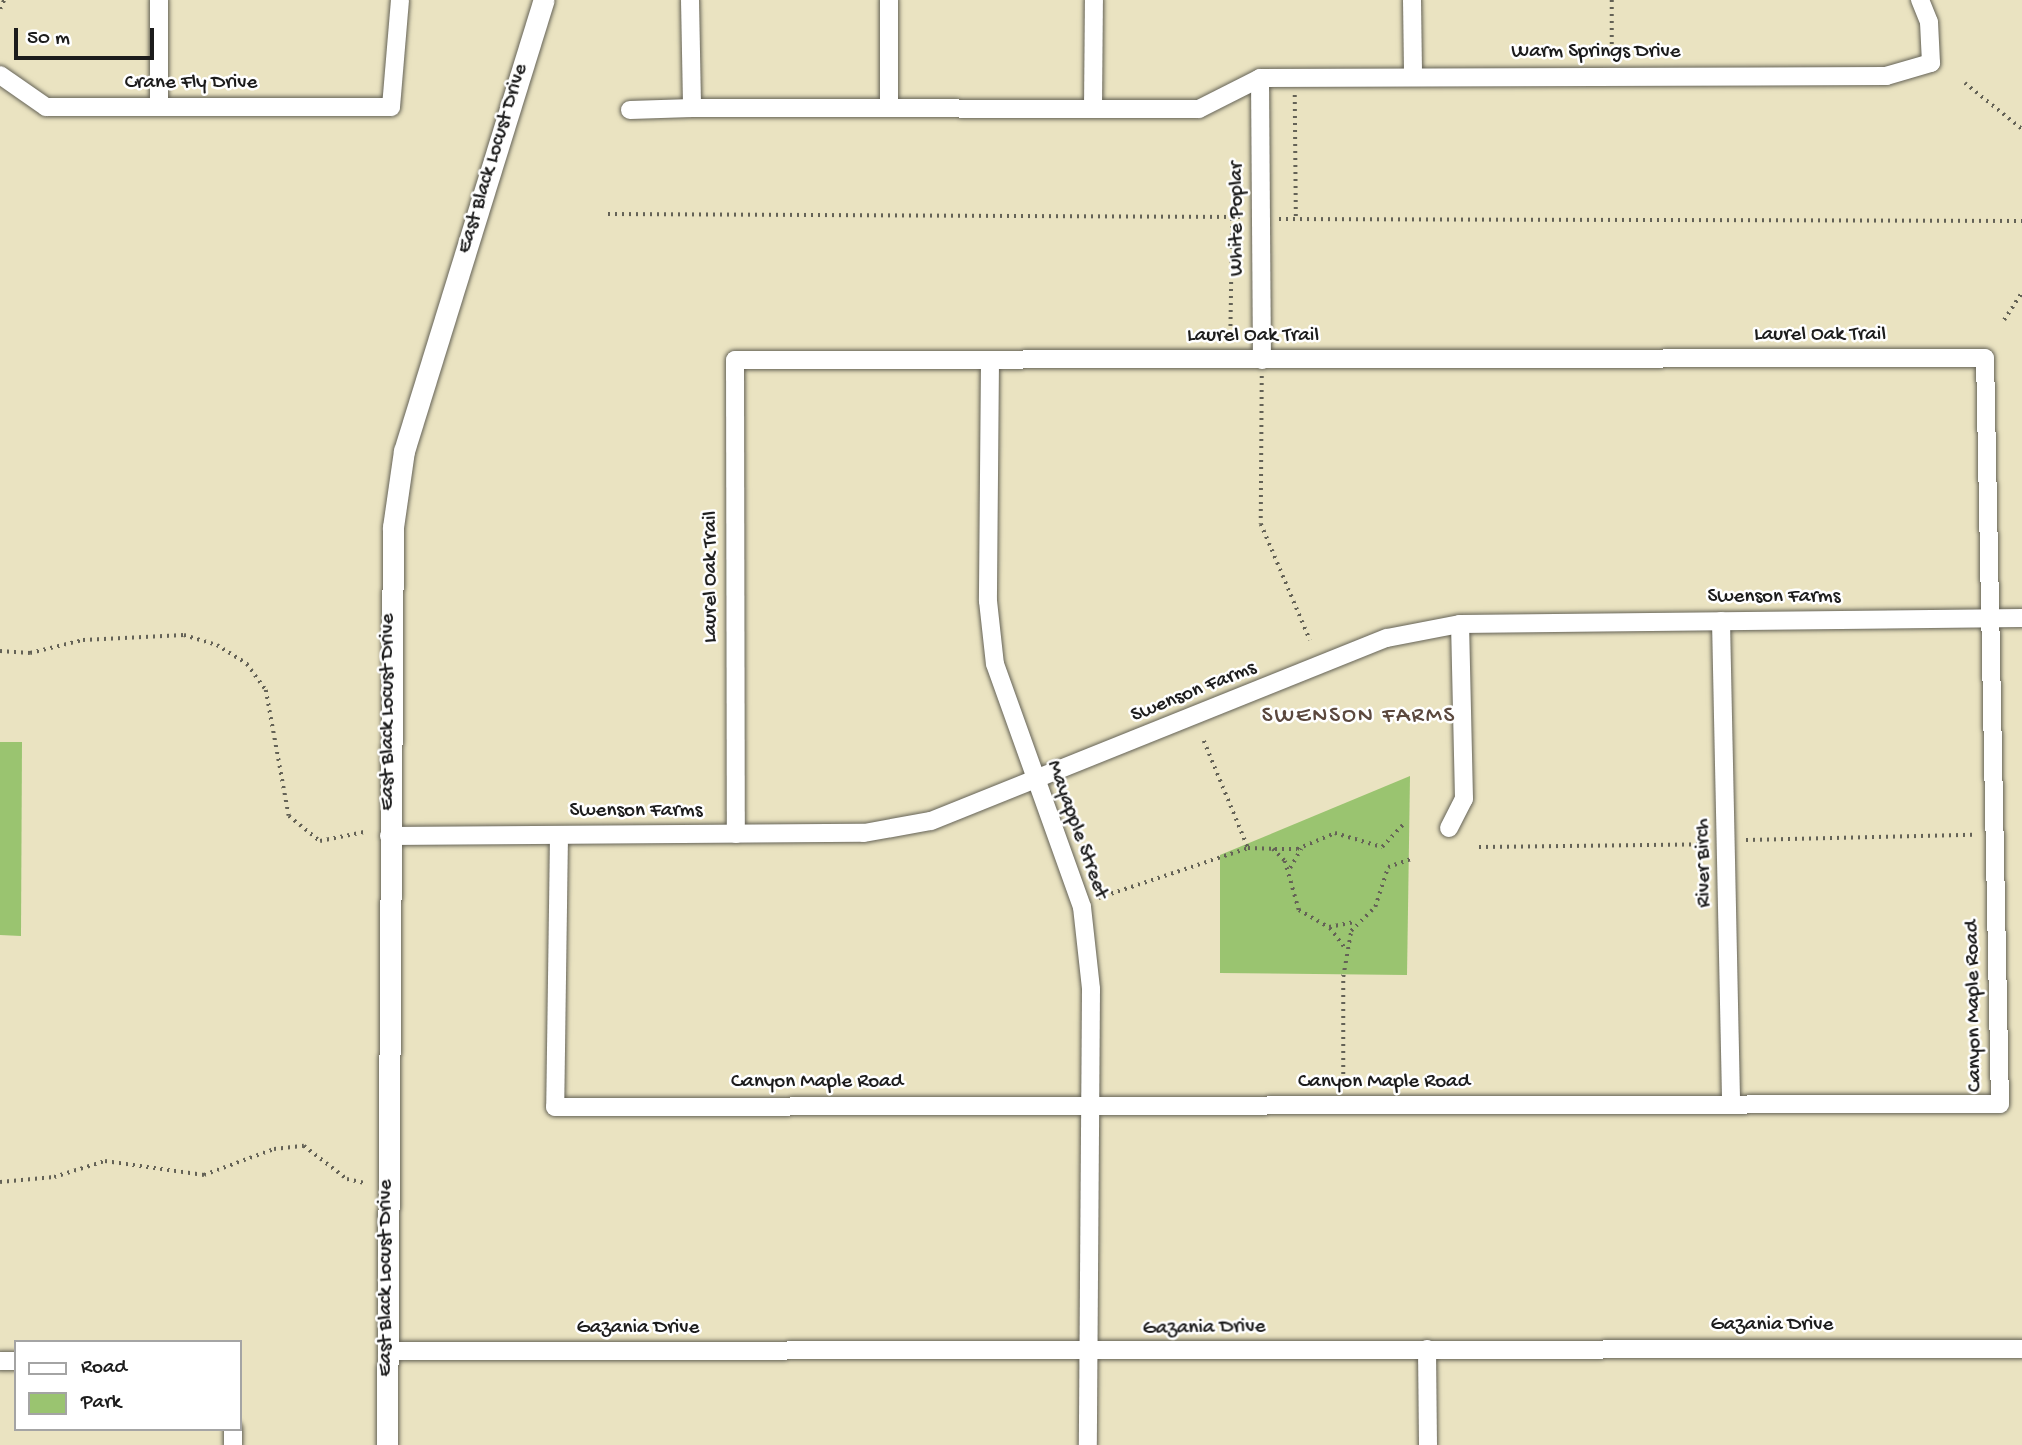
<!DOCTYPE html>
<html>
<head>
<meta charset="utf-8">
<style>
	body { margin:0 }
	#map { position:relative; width:2022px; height:1445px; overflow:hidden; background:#eae3c1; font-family:"Gochi Hand",sans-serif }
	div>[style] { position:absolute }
	.green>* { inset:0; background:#9ac470 }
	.path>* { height:3.5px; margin-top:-1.75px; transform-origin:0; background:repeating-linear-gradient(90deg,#646256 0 2px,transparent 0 7px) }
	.roads { filter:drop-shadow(0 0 2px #646256) drop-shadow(0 0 2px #646256) }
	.minor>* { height:18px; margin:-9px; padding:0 9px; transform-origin:9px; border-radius:9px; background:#fff }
	.tertiary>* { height:21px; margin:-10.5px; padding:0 10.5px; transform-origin:10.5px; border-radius:10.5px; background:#fff }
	span { translate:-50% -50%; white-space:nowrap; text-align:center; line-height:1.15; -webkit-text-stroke:5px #fff; paint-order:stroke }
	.street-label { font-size:21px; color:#1c1c1c }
	.neighbourhood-label { font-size:23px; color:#5b483e; letter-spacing:2px }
	.legend { position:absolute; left:14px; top:1340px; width:228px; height:91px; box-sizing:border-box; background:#fff; border:2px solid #a4a4a4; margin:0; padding:9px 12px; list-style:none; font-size:21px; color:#1c1c1c }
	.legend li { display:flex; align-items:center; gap:14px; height:35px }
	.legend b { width:35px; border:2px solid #a4a4a4 }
	.scale { position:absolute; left:14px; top:28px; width:140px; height:32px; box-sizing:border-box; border:4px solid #1c1c1c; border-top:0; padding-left:9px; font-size:21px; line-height:24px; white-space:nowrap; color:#1c1c1c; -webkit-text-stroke:5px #fff; paint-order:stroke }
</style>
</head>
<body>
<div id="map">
	<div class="green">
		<i style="clip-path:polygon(0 742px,22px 742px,21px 936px,0 935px)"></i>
		<i style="clip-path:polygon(1410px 776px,1407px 975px,1220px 973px,1220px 855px)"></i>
	</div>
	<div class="path">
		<i style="left:1612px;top:0;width:59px;rotate:90deg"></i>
		<i style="left:0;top:9px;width:10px;rotate:-66deg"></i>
		<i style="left:1965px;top:83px;width:73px;rotate:38.9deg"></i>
		<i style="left:1295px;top:95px;width:124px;rotate:89.5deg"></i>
		<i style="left:608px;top:214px;width:635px;rotate:0.27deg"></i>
		<i style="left:1279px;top:219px;width:743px;rotate:0.15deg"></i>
		<i style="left:2004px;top:320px;width:33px;rotate:-57deg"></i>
		<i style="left:1230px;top:340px;width:124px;rotate:-89.1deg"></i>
		<i style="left:1262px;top:376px;width:148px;rotate:90.4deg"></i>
		<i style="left:1261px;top:524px;width:126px;rotate:67.1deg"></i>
		<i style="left:0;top:651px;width:30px;rotate:4deg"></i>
		<i style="left:30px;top:653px;width:55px;rotate:-13.8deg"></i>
		<i style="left:83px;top:640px;width:101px;rotate:-2.8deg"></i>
		<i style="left:184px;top:635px;width:34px;rotate:17deg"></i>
		<i style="left:217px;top:645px;width:36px;rotate:32deg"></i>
		<i style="left:247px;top:664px;width:32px;rotate:54deg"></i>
		<i style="left:266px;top:690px;width:128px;rotate:79.7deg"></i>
		<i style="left:289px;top:816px;width:40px;rotate:39deg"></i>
		<i style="left:320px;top:841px;width:45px;rotate:-11.6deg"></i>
		<i style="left:1204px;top:741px;width:116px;rotate:67.6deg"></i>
		<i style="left:1248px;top:848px;width:25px;rotate:2deg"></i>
		<i style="left:1273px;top:849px;width:17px;rotate:45deg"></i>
		<i style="left:1285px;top:861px;width:51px;rotate:74.1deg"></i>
		<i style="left:1299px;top:910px;width:34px;rotate:30deg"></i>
		<i style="left:1329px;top:927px;width:26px;rotate:-11deg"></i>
		<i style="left:1746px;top:840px;width:227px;rotate:-1.3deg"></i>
		<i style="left:1479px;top:847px;width:230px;rotate:-0.7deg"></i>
		<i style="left:1275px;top:849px;width:22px"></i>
		<i style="left:1297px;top:849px;width:41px;rotate:-22.8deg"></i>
		<i style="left:1335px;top:833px;width:49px;rotate:16.6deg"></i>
		<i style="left:1382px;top:847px;width:33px;rotate:-47deg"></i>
		<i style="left:1290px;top:868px;width:22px;rotate:-60deg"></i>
		<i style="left:1098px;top:898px;width:158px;rotate:-18.4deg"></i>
		<i style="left:1330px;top:928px;width:26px;rotate:53deg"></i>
		<i style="left:1343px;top:1088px;width:111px;rotate:-90deg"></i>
		<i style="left:1343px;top:977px;width:47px;rotate:-80.1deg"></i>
		<i style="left:1351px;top:931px;width:34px;rotate:-45deg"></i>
		<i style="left:1375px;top:907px;width:42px;rotate:-72deg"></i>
		<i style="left:1388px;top:867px;width:24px;rotate:-19deg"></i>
		<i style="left:0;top:1182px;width:54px;rotate:-5.3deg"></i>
		<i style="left:54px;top:1177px;width:53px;rotate:-17.4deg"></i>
		<i style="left:105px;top:1161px;width:100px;rotate:8deg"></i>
		<i style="left:204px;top:1175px;width:75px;rotate:-20.4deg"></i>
		<i style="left:274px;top:1149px;width:30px;rotate:-6deg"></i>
		<i style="left:304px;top:1146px;width:54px;rotate:37.5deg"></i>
		<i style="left:347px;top:1179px;width:17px;rotate:13deg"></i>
	</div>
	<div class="roads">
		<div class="minor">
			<i style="left:690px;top:0;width:108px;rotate:88.9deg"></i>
			<i style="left:692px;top:108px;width:507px;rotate:0.11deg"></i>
			<i style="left:1199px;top:109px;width:68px;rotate:-26.9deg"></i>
			<i style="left:1260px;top:78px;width:626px;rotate:-0.18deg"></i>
			<i style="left:1886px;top:76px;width:47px;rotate:-16.1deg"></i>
			<i style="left:1931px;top:63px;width:41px;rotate:-92.8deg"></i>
			<i style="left:1929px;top:22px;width:24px;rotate:-112deg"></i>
			<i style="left:1412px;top:0;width:76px;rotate:89.2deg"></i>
			<i style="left:0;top:75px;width:56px;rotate:34.8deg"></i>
			<i style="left:46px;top:107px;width:345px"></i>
			<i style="left:391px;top:107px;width:107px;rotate:-85.2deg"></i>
			<i style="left:1260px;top:78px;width:282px;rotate:89.6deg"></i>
			<i style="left:159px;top:107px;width:107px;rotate:-90deg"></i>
			<i style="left:889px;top:107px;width:107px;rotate:-90deg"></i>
			<i style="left:1093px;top:108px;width:108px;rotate:-89.5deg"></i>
			<i style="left:630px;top:110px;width:62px;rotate:-1.8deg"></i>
			<i style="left:990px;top:361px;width:240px;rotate:90.5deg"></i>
			<i style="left:988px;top:601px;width:63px;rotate:83.7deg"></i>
			<i style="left:995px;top:664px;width:258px;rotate:70.3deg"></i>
			<i style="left:1082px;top:907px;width:82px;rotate:83.7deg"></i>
			<i style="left:1091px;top:989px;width:456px;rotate:90.4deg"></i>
			<i style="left:1721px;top:621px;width:484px;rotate:88.8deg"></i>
			<i style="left:1449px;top:828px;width:33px;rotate:-63deg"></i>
			<i style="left:1464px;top:799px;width:175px;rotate:-91.3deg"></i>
			<i style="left:559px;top:835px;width:272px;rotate:90.8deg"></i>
			<i style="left:555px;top:1107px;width:1445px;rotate:-0.12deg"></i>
			<i style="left:2000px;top:1104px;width:746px;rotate:-91.15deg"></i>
			<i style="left:1985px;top:358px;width:1250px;rotate:179.91deg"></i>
			<i style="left:735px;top:360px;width:474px;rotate:89.9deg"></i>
			<i style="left:389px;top:836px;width:475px;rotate:-0.4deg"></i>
			<i style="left:864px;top:833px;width:68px;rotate:-10.2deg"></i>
			<i style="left:931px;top:821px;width:491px;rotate:-21.9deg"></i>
			<i style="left:1387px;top:638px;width:74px;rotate:-10.9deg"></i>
			<i style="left:1460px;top:624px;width:562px;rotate:-0.61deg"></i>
			<i style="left:1427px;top:1349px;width:96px;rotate:89.4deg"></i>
			<i style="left:387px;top:1351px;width:1635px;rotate:-0.07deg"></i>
			<i style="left:0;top:1361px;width:16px"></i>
			<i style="left:233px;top:1445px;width:16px;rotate:-90deg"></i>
		</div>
		<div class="tertiary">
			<i style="left:387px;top:1445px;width:918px;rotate:-89.63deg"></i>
			<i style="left:393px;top:527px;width:77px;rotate:-81.8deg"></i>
			<i style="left:404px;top:451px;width:472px;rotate:-72.8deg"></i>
		</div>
	</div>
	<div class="street-label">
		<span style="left:1596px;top:53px">Warm Springs Drive</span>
		<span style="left:191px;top:84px">Crane Fly Drive</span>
		<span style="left:494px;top:159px;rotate:-73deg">East Black Locust Drive</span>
		<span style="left:1238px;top:219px;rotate:-90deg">White Poplar</span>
		<span style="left:1820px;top:336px">Laurel Oak Trail</span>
		<span style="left:1253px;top:337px">Laurel Oak Trail</span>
		<span style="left:712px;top:577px;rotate:-90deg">Laurel Oak Trail</span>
		<span style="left:1774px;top:598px">Swenson Farms</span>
		<span style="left:1194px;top:693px;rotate:-22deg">Swenson Farms</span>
		<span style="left:389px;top:712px;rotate:-90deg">East Black Locust Drive</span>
		<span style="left:636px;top:812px">Swenson Farms</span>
		<span style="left:1076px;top:830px;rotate:70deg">Mayapple Street</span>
		<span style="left:1705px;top:863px;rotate:-91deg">River Birch</span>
		<span style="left:1975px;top:1006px;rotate:-91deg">Canyon Maple Road</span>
		<span style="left:817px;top:1083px">Canyon Maple Road</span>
		<span style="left:1384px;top:1083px">Canyon Maple Road</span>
		<span style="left:387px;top:1278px;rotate:-90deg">East Black Locust Drive</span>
		<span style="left:1772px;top:1326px">Gazania Drive</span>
		<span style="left:638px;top:1329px">Gazania Drive</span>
		<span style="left:1204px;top:1329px;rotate:-1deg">Gazania Drive</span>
	</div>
	<div class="neighbourhood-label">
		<span style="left:1359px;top:717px">SWENSON FARMS</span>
	</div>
	<ul class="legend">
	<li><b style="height:9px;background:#fff"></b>Road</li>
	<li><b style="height:19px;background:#9ac470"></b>Park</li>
	</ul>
	<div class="scale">50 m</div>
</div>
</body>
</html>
